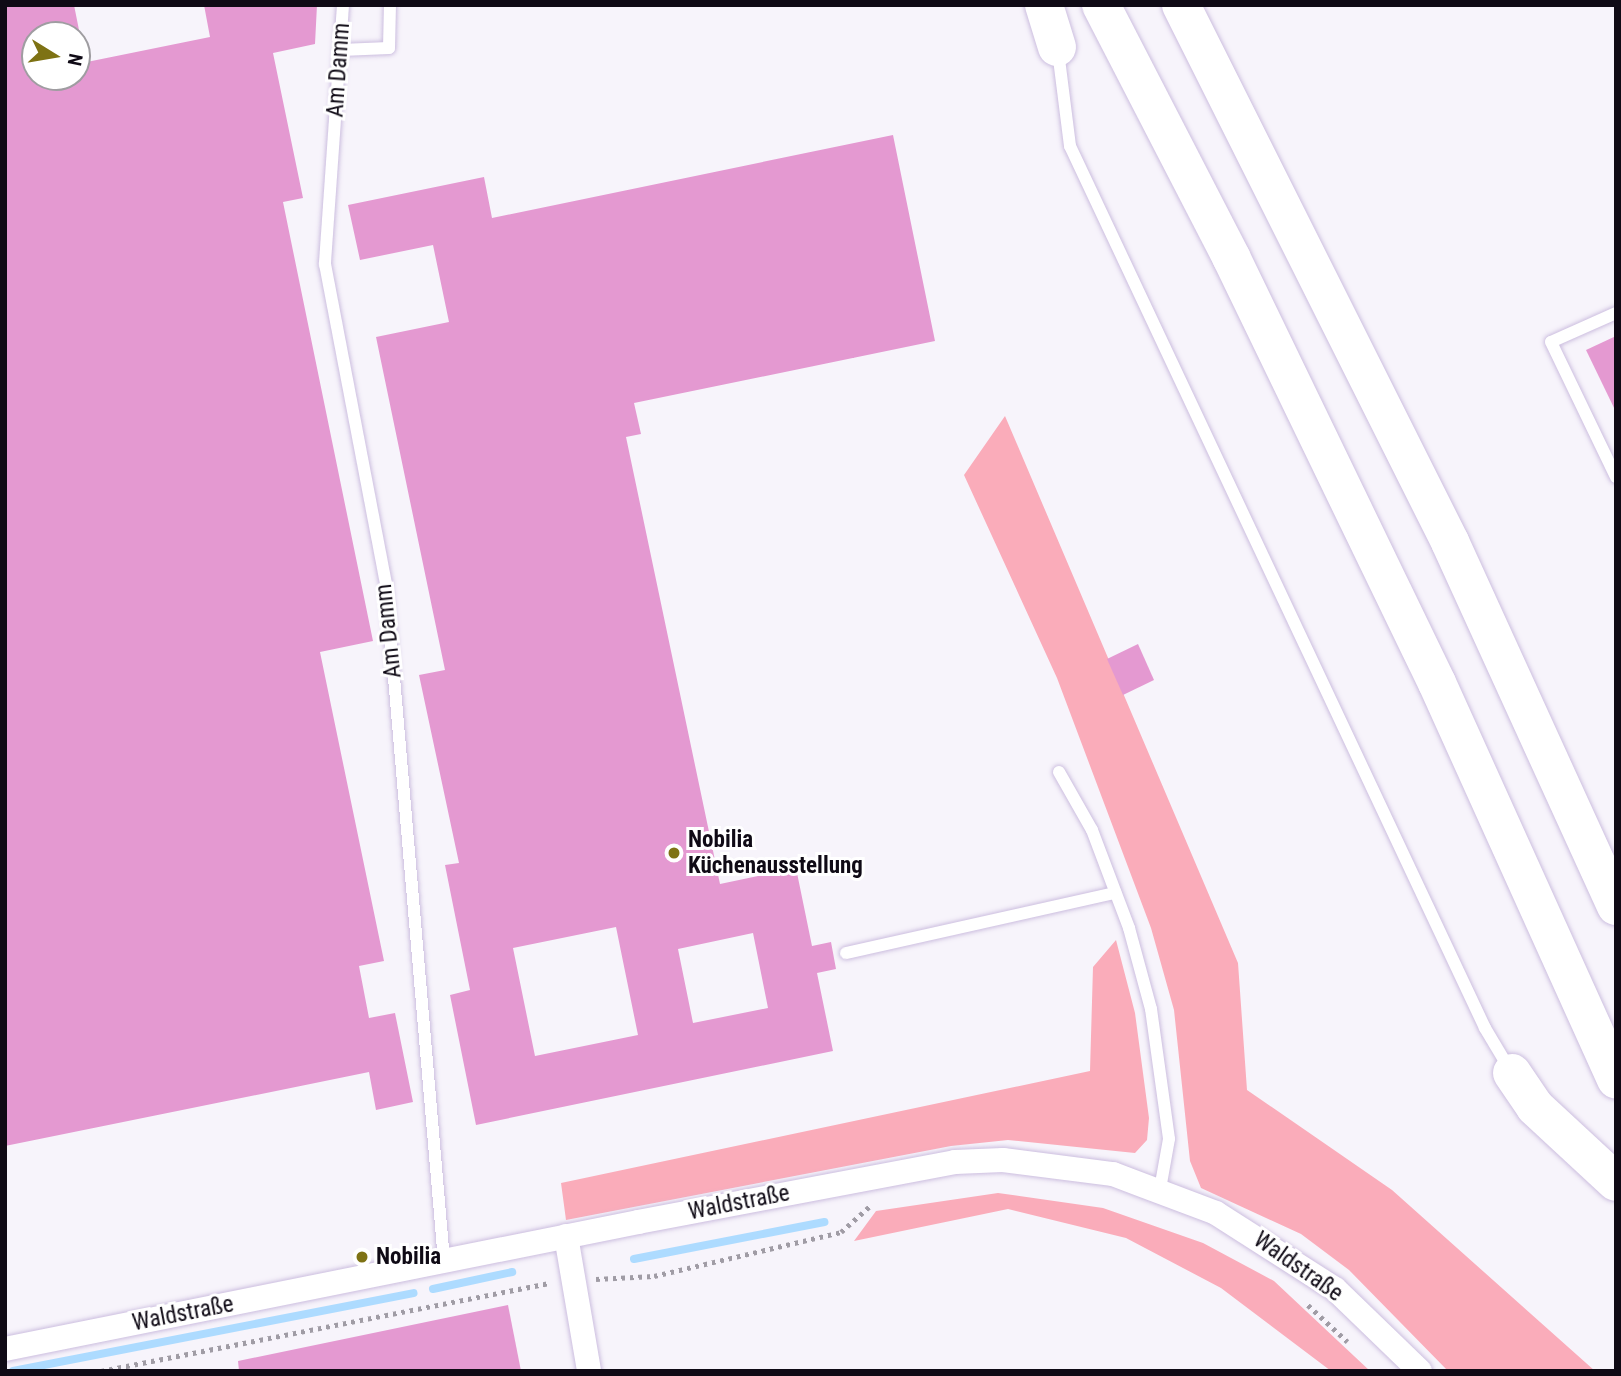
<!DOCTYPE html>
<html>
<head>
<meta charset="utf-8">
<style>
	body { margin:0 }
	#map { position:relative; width:1621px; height:1376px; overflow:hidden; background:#f7f4fb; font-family:"Roboto Condensed",sans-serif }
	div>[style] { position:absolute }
	.forest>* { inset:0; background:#faacba }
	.stream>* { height:8px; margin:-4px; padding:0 4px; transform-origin:4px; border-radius:4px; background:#addbff }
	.building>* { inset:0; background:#e499d1 }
	.path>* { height:4.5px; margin-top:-2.25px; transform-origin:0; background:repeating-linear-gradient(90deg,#a09ca5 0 3.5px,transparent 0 8.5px) }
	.roads { filter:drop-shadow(0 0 2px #ccbedf) drop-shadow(0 0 2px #ccbedf) }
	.lane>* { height:12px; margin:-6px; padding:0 6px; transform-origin:6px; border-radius:6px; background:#fff }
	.street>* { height:24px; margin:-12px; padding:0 12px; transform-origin:12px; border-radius:12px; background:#fff }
	.highway>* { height:38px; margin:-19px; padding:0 19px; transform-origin:19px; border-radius:19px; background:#fff }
	.dots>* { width:19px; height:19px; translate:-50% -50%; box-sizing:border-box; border:4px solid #fff; border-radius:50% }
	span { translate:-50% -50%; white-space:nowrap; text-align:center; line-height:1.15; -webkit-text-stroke:6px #fff; paint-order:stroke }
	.street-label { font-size:23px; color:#0f0a15 }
	.poi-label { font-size:23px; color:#0f0a15; font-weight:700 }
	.left { translate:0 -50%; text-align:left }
	.frame { position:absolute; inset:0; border:7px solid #0f0a15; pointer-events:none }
	.north { position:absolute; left:21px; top:21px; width:70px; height:70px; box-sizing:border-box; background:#fff; border:2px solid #9f9da1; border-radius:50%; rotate:101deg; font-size:19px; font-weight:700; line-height:28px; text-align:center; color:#0f0a15 }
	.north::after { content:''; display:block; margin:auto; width:24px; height:32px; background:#7e7214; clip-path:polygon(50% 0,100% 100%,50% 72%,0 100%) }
</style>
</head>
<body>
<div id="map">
	<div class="forest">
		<i style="clip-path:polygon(1005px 416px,1238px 963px,1247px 1090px,1392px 1190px,1595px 1371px,1448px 1371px,1349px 1270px,1301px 1234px,1201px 1188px,1190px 1161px,1174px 1010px,1151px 928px,1057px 678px,964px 475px)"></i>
		<i style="clip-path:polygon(1116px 940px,1135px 1013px,1149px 1118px,1147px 1140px,1135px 1153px,1008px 1140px,951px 1146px,566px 1220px,561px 1183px,1090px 1071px,1093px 967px)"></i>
		<i style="clip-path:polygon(998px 1193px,1103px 1208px,1203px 1243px,1274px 1281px,1370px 1371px,1331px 1371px,1221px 1288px,1126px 1238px,1008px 1209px,854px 1241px,876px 1211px)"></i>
	</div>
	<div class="stream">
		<i style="left:634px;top:1259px;width:194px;rotate:-11deg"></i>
		<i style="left:433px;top:1289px;width:81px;rotate:-12.1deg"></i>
		<i style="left:13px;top:1371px;width:408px;rotate:-11deg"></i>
	</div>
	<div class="building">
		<i style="clip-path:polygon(5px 5px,74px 5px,80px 35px,35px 35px,35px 77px,77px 77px,77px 64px,210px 37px,204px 5px,317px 5px,315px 44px,273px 53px,303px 198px,283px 202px,373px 641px,320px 652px,384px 961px,359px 966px,369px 1018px,395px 1013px,413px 1102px,376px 1110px,369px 1072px,5px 1146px)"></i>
		<i style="clip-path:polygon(evenodd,893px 135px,935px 341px,634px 403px,641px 434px,626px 437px,720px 884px,796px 868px,812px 946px,831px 942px,836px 969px,817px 973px,833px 1051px,476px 1125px,450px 995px,470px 990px,445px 865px,459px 863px,419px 675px,445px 670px,376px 337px,449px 322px,433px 245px,360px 260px,348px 205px,484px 177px,492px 218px,893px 135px,616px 927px,638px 1035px,535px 1056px,513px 948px,616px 927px,893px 135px,753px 933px,768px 1008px,693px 1023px,678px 949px,753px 933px)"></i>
		<i style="clip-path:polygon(1616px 336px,1616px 412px,1586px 350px)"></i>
		<i style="clip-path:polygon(1138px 644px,1154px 680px,1123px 695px,1107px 659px)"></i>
		<i style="clip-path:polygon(508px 1305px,521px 1371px,239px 1371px,238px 1361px)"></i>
	</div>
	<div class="path">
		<i style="left:596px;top:1279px;width:58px;rotate:-3deg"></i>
		<i style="left:654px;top:1276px;width:192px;rotate:-13.2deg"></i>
		<i style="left:841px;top:1232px;width:39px;rotate:-42deg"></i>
		<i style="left:1308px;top:1305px;width:54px;rotate:42.8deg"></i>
		<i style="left:101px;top:1371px;width:457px;rotate:-11.1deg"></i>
	</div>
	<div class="roads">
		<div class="lane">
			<i style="left:343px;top:5px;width:260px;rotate:94deg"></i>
			<i style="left:325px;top:264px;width:326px;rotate:79.2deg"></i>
			<i style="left:386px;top:584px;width:678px;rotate:85.1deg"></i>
			<i style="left:341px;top:50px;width:48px;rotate:-2.4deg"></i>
			<i style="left:389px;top:48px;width:43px;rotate:-88.7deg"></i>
			<i style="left:1058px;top:51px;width:96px;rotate:82.8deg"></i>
			<i style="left:1070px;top:146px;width:975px;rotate:64.8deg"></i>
			<i style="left:1485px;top:1028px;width:49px;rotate:59.2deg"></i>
			<i style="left:1616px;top:313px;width:71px;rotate:156deg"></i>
			<i style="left:1551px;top:342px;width:150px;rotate:64.3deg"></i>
			<i style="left:1059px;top:772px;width:67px;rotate:60.4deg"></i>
			<i style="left:1092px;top:830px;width:105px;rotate:69.3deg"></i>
			<i style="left:1129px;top:928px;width:84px;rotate:74.8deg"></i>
			<i style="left:1151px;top:1009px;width:131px;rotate:82.1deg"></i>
			<i style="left:1169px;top:1139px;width:51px;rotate:100.2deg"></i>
			<i style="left:846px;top:953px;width:276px;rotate:-12.6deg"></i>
		</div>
		<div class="street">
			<i style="left:566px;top:1236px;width:137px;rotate:80.3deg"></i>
			<i style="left:5px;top:1349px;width:646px;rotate:-11.34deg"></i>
			<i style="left:638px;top:1222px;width:323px;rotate:-10.7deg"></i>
			<i style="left:955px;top:1162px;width:48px;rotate:-2.4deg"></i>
			<i style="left:1003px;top:1160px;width:111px;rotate:7.3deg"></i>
			<i style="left:1113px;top:1174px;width:110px;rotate:20.7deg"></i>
			<i style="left:1216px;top:1213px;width:141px;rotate:32.6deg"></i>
			<i style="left:1335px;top:1289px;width:118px;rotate:44deg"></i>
		</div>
		<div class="highway">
			<i style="left:1044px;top:5px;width:44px;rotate:72.8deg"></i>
			<i style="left:1101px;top:5px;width:284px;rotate:62.7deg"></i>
			<i style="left:1231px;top:257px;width:473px;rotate:64.2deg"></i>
			<i style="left:1437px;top:683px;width:435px;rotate:65.7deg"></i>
			<i style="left:1181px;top:5px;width:601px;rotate:63.39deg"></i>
			<i style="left:1450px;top:542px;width:400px;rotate:65.5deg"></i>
			<i style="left:1512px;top:1073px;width:41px;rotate:55.9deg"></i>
			<i style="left:1535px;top:1107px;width:110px;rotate:42.8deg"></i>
		</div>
	</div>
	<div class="dots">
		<i style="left:674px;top:853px;background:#7e7214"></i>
		<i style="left:362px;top:1257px;background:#7e7214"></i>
	</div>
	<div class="street-label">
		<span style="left:339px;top:70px;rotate:-86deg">Am Damm</span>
		<span style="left:389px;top:631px;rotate:-96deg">Am Damm</span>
		<span style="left:739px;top:1203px;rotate:-11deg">Waldstraße</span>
		<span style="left:1298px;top:1267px;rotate:35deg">Waldstraße</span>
		<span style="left:183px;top:1314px;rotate:-11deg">Waldstraße</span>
	</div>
	<div class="poi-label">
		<span class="left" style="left:688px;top:853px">Nobilia<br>Küchenausstellung</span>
		<span class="left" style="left:376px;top:1257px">Nobilia</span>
	</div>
	<div class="frame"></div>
	<div class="north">N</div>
</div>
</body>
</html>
